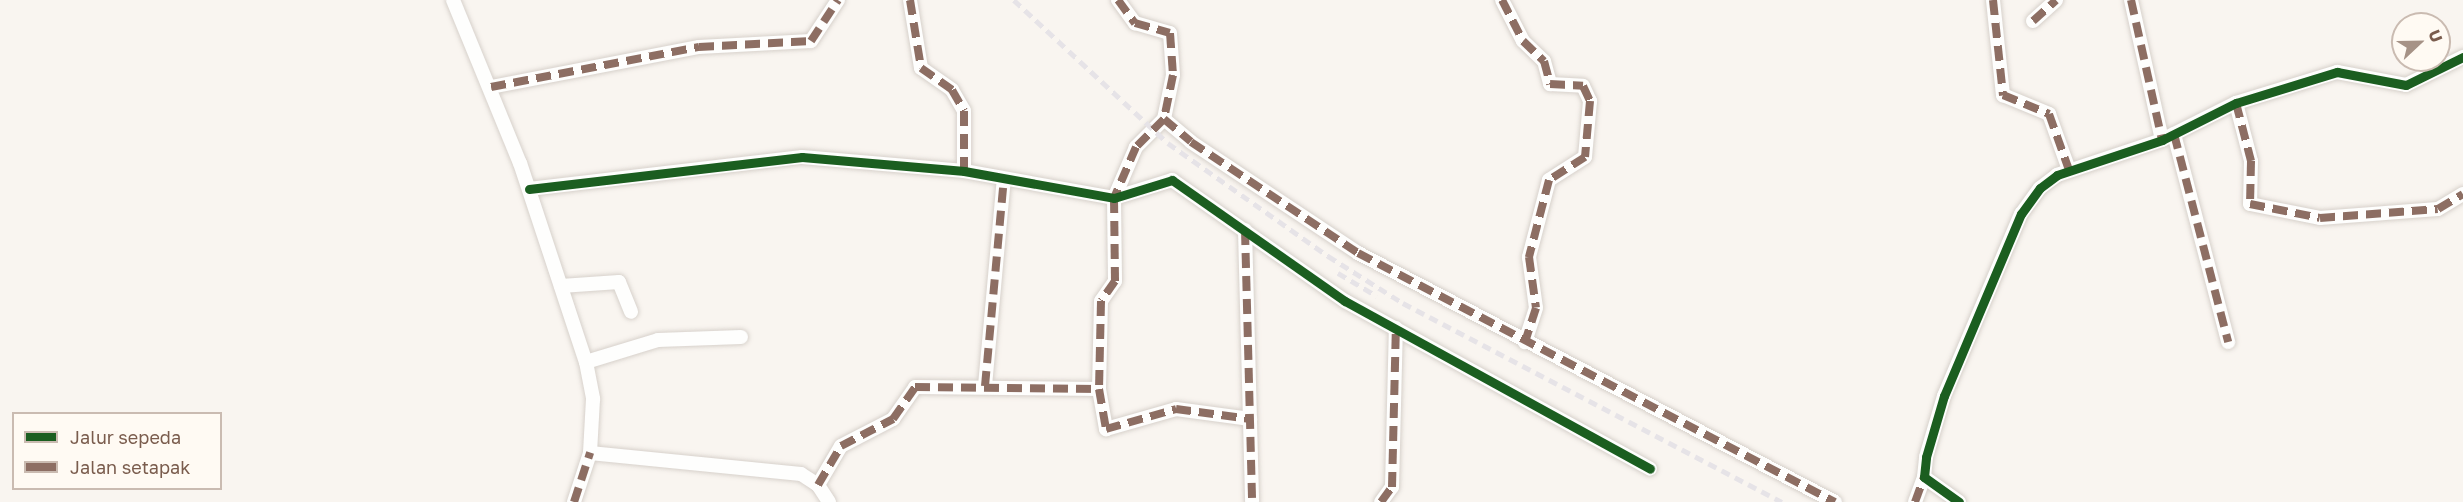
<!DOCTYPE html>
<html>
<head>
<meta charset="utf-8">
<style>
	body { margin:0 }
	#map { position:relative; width:2463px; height:502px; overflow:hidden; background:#f9f5f0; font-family:"Golos Text",sans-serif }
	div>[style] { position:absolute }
	.roads { filter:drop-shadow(0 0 2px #d7d1cb) drop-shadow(0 0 2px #d7d1cb) }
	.minor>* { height:14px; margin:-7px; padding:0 7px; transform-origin:7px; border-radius:7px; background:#fefefd }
	.rail>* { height:4.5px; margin-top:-2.25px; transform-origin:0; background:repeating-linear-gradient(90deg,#e6e3e7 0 9px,transparent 0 15px) }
	.quiet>* { height:8px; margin-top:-4px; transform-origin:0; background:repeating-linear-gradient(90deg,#8d6e63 0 15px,transparent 0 23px) }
	.cycleway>* { height:9px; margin:-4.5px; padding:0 4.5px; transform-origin:4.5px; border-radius:4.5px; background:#1b5e20 }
	span { translate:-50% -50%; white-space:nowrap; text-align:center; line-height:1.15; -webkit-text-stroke:5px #fffaf3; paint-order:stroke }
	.legend { position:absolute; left:12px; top:412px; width:210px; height:78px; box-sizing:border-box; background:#fffaf3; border:2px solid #cabbb1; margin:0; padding:8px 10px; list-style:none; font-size:18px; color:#7a5c4d }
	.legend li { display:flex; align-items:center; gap:12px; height:30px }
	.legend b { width:30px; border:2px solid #cabbb1 }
	.north { position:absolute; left:2391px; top:12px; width:60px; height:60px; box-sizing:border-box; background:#fffaf3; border:2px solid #cabbb1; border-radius:50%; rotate:68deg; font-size:16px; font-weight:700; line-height:24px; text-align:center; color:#7a5c4d }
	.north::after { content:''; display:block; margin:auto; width:21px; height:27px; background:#a69286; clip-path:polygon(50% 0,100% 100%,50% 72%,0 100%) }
</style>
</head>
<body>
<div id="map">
	<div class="roads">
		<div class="minor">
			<i style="left:453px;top:0;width:176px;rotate:67.7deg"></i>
			<i style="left:520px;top:163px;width:210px;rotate:71.7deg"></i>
			<i style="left:586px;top:362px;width:38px;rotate:79deg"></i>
			<i style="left:593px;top:399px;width:54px;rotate:93.2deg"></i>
			<i style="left:590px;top:453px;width:52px;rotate:108.1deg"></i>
			<i style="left:910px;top:0;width:69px;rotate:80.8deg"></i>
			<i style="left:921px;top:68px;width:38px;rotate:35deg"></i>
			<i style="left:952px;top:90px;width:24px;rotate:60deg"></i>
			<i style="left:964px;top:111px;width:60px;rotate:90deg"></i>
			<i style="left:1118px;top:0;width:29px;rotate:54deg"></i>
			<i style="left:1135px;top:23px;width:36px;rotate:16deg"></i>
			<i style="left:1170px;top:33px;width:42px;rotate:85.9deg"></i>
			<i style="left:1173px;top:75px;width:45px;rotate:101.6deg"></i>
			<i style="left:1164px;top:119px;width:35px;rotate:40deg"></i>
			<i style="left:1191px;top:142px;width:201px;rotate:33.6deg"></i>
			<i style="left:1358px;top:253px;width:538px;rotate:27.57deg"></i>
			<i style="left:1502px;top:0;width:46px;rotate:62.9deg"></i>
			<i style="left:1523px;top:41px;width:29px;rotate:44deg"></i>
			<i style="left:1544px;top:61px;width:24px;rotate:75deg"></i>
			<i style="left:1550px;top:84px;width:33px;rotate:3deg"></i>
			<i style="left:1583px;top:86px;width:17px;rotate:65deg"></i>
			<i style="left:1590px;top:101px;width:56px;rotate:95.1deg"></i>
			<i style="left:1585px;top:157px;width:43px;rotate:147.4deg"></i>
			<i style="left:1549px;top:180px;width:80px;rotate:104.6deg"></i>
			<i style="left:1529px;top:257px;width:51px;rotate:82.2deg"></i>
			<i style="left:1536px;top:308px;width:36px;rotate:108deg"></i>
			<i style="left:1993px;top:0;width:96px;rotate:84deg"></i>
			<i style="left:2003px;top:95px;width:50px;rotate:22.4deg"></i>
			<i style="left:2049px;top:114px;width:59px;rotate:70.3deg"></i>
			<i style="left:2131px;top:0;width:143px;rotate:77.5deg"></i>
			<i style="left:2033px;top:21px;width:31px;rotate:-42deg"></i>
			<i style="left:491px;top:87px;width:212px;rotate:-10.9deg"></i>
			<i style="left:699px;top:47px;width:112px;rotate:-3.1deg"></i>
			<i style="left:811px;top:41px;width:49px;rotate:-56.6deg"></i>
			<i style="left:2236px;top:103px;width:60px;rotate:75.5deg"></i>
			<i style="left:2251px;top:161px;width:43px;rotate:91.3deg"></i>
			<i style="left:2250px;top:204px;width:71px;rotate:11.3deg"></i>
			<i style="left:2320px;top:218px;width:118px;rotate:-4.4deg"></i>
			<i style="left:2438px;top:209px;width:29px;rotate:-31deg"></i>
			<i style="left:1164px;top:119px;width:40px;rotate:135deg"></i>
			<i style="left:1136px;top:147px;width:56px;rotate:113.3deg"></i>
			<i style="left:1114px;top:198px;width:83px;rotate:89.3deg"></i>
			<i style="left:1115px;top:281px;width:24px;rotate:125deg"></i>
			<i style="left:1101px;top:301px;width:88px;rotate:91.3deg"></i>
			<i style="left:1099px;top:389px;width:41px;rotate:80.1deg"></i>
			<i style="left:1106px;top:429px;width:73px;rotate:-15.9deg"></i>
			<i style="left:1176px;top:409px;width:75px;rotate:7.7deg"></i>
			<i style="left:2174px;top:134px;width:215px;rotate:75.4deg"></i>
			<i style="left:529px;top:189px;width:275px;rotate:-6.7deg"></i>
			<i style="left:802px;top:157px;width:163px;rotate:4.9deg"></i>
			<i style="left:964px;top:171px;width:152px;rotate:10.2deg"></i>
			<i style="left:1114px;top:198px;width:61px;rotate:-17.2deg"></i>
			<i style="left:1172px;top:180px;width:211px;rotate:35deg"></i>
			<i style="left:1345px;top:301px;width:348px;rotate:28.8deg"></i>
			<i style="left:1245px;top:230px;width:272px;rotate:88.5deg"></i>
			<i style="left:561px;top:286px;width:58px;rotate:-3.9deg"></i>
			<i style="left:619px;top:282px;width:32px;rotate:68deg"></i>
			<i style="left:586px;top:362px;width:75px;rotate:-17deg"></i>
			<i style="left:658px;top:340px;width:83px;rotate:-2.1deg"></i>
			<i style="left:985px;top:386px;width:208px;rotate:-84.8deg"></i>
			<i style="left:590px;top:453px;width:212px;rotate:5.7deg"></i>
			<i style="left:801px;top:474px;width:20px;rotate:33deg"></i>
			<i style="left:818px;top:485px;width:20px;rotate:57deg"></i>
			<i style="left:818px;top:485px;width:45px;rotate:-59.5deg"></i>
			<i style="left:841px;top:446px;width:59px;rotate:-27.4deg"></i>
			<i style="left:893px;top:419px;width:39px;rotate:-55deg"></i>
			<i style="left:915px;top:387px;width:184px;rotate:0.6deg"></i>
			<i style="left:1381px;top:502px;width:19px;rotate:-54deg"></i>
			<i style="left:1392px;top:487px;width:159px;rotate:-88.6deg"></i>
			<i style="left:1915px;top:502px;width:27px;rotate:-70deg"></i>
			<i style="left:1959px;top:502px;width:43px;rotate:-144.5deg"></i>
			<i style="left:1924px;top:477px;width:20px;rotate:-84deg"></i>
			<i style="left:1926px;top:457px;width:64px;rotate:-73.6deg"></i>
			<i style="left:1944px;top:396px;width:198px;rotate:-67.1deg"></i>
			<i style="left:2021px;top:214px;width:32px;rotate:-54deg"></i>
			<i style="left:2040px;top:188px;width:21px;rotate:-37deg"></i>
			<i style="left:2057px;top:175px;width:111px;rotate:-18.4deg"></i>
			<i style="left:2162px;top:140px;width:83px;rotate:-26.6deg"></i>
			<i style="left:2236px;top:103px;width:106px;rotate:-17.1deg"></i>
			<i style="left:2337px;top:72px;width:70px;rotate:10.7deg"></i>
			<i style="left:2406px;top:85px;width:64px;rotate:-26.2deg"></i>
		</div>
	</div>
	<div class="rail">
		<i style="left:1014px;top:0;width:210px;rotate:42.9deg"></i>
		<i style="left:1168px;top:143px;width:196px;rotate:35.2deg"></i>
		<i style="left:1328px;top:256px;width:89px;rotate:32.1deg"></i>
		<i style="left:1403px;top:303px;width:428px;rotate:27.7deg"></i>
		<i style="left:1338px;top:273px;width:45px;rotate:30.5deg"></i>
	</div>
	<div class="quiet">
		<i style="left:910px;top:0;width:69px;rotate:80.8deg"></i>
		<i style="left:921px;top:68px;width:38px;rotate:35deg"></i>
		<i style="left:952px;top:90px;width:24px;rotate:60deg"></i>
		<i style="left:964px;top:111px;width:60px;rotate:90deg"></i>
		<i style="left:1118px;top:0;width:29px;rotate:54deg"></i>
		<i style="left:1135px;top:23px;width:36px;rotate:16deg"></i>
		<i style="left:1170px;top:33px;width:42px;rotate:85.9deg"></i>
		<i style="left:1173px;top:75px;width:45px;rotate:101.6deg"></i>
		<i style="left:1164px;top:119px;width:35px;rotate:40deg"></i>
		<i style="left:1191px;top:142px;width:201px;rotate:33.6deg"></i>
		<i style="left:1358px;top:253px;width:538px;rotate:27.57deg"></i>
		<i style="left:1502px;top:0;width:46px;rotate:62.9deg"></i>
		<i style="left:1523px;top:41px;width:29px;rotate:44deg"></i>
		<i style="left:1544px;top:61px;width:24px;rotate:75deg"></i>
		<i style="left:1550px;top:84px;width:33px;rotate:3deg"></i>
		<i style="left:1583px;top:86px;width:17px;rotate:65deg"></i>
		<i style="left:1590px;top:101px;width:56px;rotate:95.1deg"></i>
		<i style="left:1585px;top:157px;width:43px;rotate:147.4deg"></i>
		<i style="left:1549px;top:180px;width:80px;rotate:104.6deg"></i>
		<i style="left:1529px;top:257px;width:51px;rotate:82.2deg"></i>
		<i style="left:1536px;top:308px;width:36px;rotate:108deg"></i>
		<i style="left:1993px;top:0;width:96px;rotate:84deg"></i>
		<i style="left:2003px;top:95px;width:50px;rotate:22.4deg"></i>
		<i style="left:2049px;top:114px;width:59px;rotate:70.3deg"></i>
		<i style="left:2131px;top:0;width:143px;rotate:77.5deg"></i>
		<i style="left:2033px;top:21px;width:31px;rotate:-42deg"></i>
		<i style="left:491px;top:87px;width:212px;rotate:-10.9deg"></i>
		<i style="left:699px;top:47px;width:112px;rotate:-3.1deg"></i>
		<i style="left:811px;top:41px;width:49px;rotate:-56.6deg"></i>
		<i style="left:2236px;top:103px;width:60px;rotate:75.5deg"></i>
		<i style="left:2251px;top:161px;width:43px;rotate:91.3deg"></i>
		<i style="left:2250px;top:204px;width:71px;rotate:11.3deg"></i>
		<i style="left:2320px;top:218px;width:118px;rotate:-4.4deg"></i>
		<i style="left:2438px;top:209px;width:29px;rotate:-31deg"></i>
		<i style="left:1164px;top:119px;width:40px;rotate:135deg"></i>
		<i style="left:1136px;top:147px;width:56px;rotate:113.3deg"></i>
		<i style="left:1114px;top:198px;width:83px;rotate:89.3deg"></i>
		<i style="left:1115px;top:281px;width:24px;rotate:125deg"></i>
		<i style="left:1101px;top:301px;width:88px;rotate:91.3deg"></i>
		<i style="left:1099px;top:389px;width:41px;rotate:80.1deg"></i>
		<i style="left:1106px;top:429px;width:73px;rotate:-15.9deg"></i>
		<i style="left:1176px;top:409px;width:75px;rotate:7.7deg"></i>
		<i style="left:2174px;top:134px;width:215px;rotate:75.4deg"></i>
		<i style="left:1245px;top:230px;width:272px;rotate:88.5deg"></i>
		<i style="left:985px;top:386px;width:208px;rotate:-84.8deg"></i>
		<i style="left:818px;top:485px;width:45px;rotate:-59.5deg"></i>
		<i style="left:841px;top:446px;width:59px;rotate:-27.4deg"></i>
		<i style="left:893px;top:419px;width:39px;rotate:-55deg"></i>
		<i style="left:915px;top:387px;width:184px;rotate:0.6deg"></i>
		<i style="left:574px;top:502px;width:52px;rotate:-71.9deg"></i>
		<i style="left:1381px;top:502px;width:19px;rotate:-54deg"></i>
		<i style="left:1392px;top:487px;width:159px;rotate:-88.6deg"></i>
		<i style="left:1915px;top:502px;width:27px;rotate:-70deg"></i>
	</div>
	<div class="cycleway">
		<i style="left:529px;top:189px;width:275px;rotate:-6.7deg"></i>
		<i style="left:802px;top:157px;width:163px;rotate:4.9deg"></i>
		<i style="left:964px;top:171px;width:152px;rotate:10.2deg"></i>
		<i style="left:1114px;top:198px;width:61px;rotate:-17.2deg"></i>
		<i style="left:1172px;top:180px;width:211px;rotate:35deg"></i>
		<i style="left:1345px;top:301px;width:348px;rotate:28.8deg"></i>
		<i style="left:1959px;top:502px;width:43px;rotate:-144.5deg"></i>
		<i style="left:1924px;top:477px;width:20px;rotate:-84deg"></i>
		<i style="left:1926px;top:457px;width:64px;rotate:-73.6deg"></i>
		<i style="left:1944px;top:396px;width:198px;rotate:-67.1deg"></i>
		<i style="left:2021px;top:214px;width:32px;rotate:-54deg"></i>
		<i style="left:2040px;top:188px;width:21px;rotate:-37deg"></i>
		<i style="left:2057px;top:175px;width:111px;rotate:-18.4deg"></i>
		<i style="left:2162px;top:140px;width:83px;rotate:-26.6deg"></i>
		<i style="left:2236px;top:103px;width:106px;rotate:-17.1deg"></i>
		<i style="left:2337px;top:72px;width:70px;rotate:10.7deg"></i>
		<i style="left:2406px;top:85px;width:64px;rotate:-26.2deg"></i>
	</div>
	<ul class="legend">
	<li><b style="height:8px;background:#1b5e20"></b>Jalur sepeda</li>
	<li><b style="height:8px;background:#8d6e63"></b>Jalan setapak</li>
	</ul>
	<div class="north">U</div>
</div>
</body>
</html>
